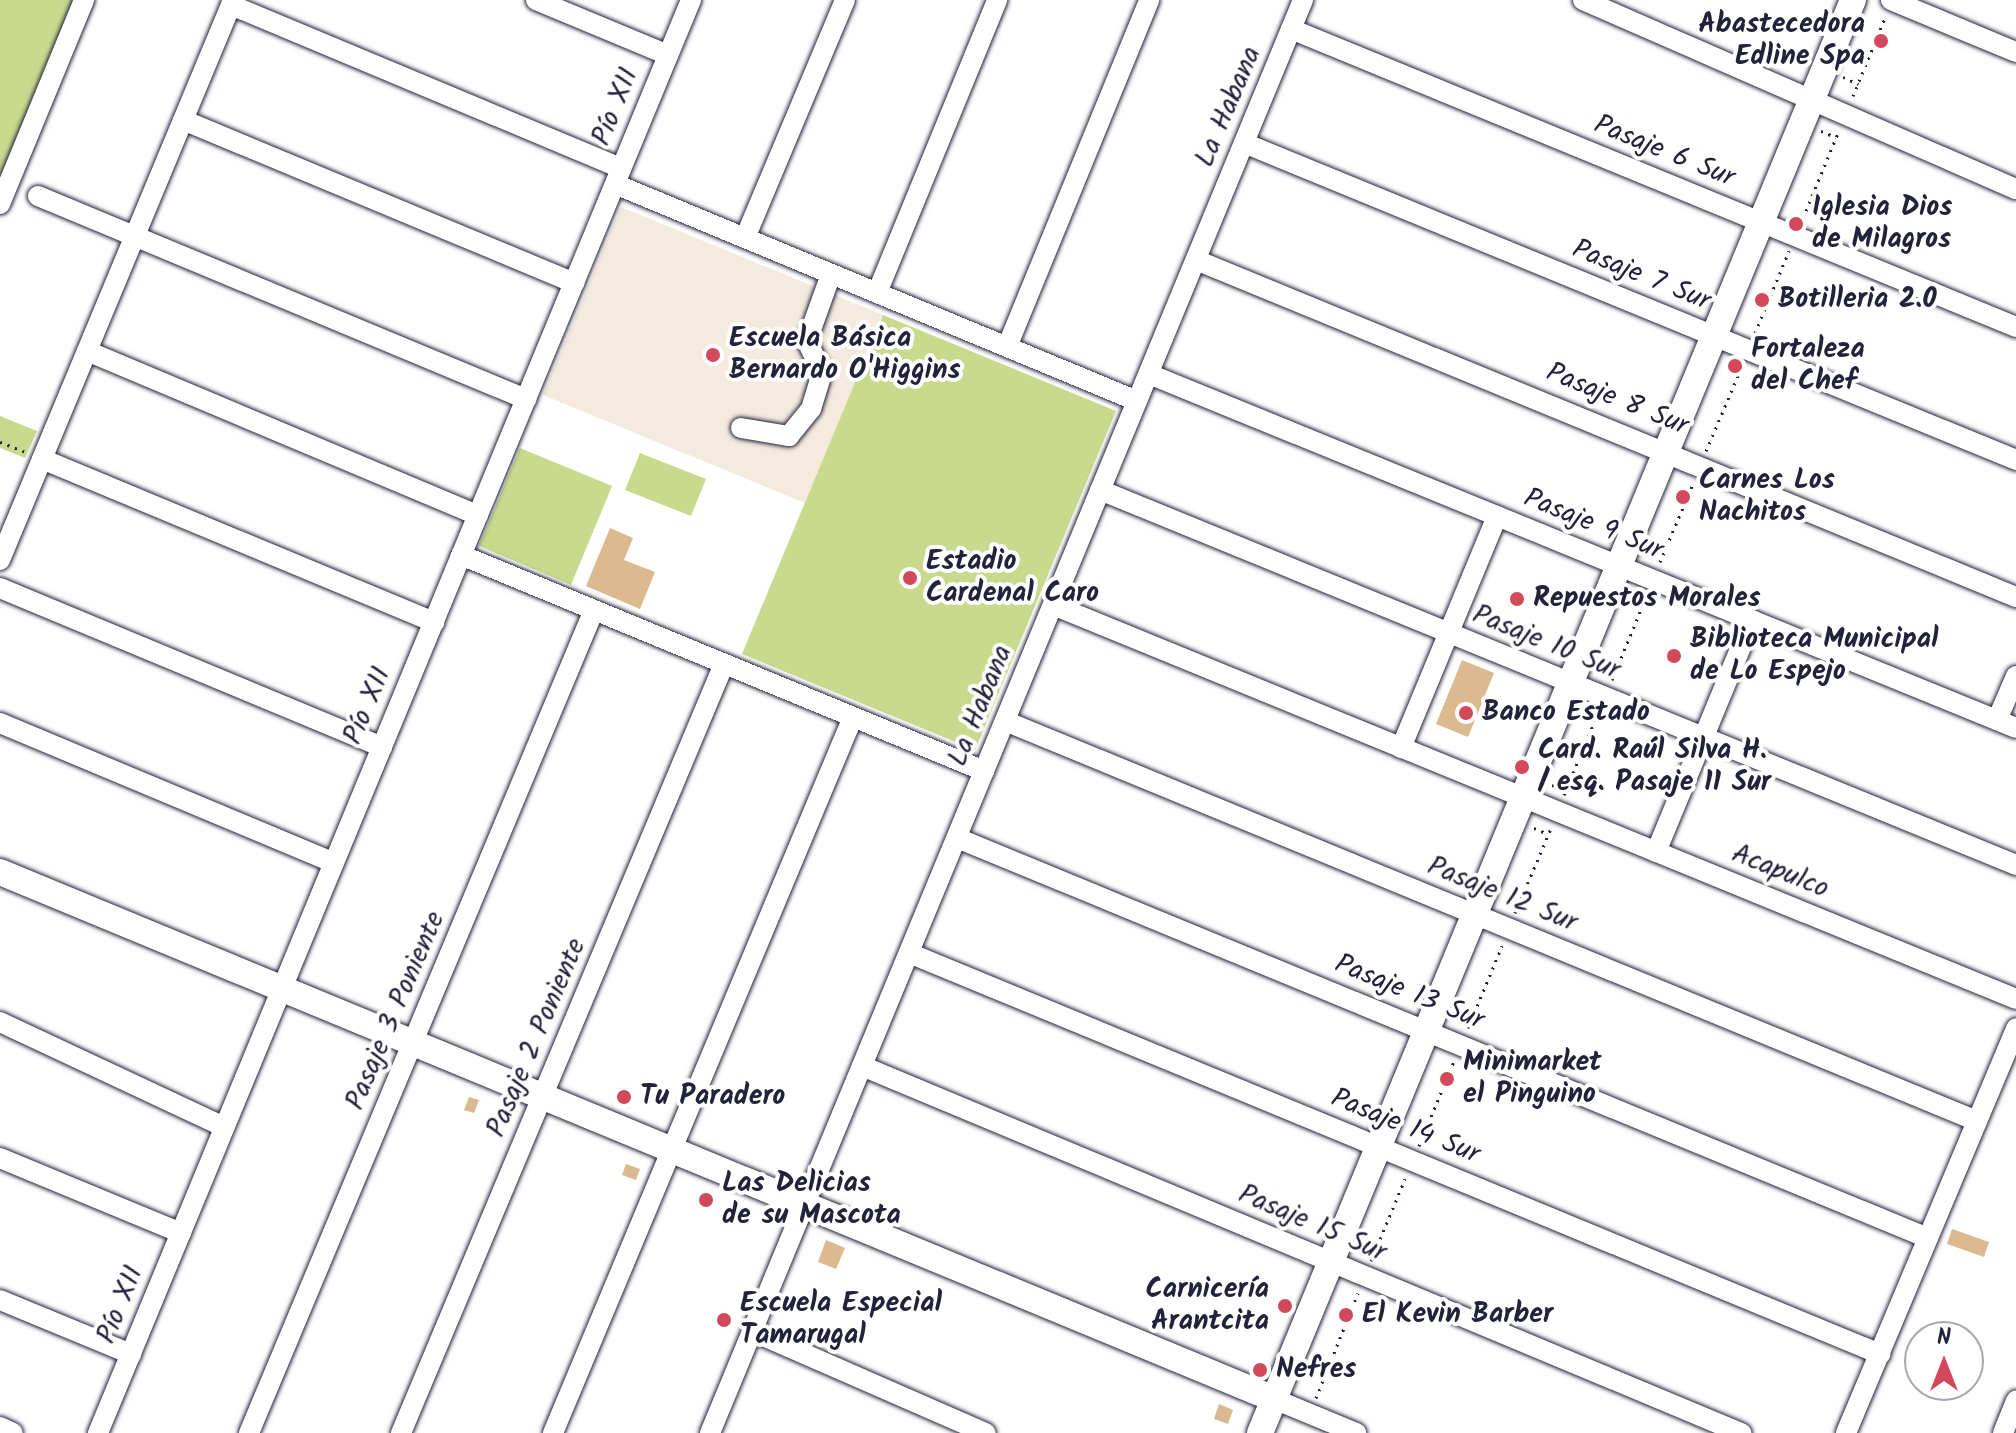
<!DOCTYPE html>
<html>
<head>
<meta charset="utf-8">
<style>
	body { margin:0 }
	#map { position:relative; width:2016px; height:1433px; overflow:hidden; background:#fff; font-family:Kalam,sans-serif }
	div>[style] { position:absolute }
	.built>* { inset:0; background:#f4eadd }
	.green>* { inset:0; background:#c9da8e }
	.building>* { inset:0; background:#dcb98e }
	.path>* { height:3px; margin-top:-1.5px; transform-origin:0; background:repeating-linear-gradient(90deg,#22223b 0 2px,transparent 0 8px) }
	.roads { filter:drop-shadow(0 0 2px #22223b) drop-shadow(0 0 2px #22223b) }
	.minor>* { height:20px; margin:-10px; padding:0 10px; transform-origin:10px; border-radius:10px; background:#fff }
	.major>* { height:26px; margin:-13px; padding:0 13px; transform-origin:13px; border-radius:13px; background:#fff }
	.dots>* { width:22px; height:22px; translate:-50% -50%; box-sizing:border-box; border:4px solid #fff; border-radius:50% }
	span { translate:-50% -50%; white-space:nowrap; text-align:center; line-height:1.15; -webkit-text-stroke:8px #fff; paint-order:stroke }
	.poi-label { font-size:28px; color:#22223b; font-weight:700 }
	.right { translate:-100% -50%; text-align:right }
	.left { translate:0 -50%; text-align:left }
	.street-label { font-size:28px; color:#22223b }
	.north { position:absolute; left:1904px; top:1321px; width:80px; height:80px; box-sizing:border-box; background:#fff; border:2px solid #a7a7b1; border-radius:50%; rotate:0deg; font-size:22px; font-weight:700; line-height:32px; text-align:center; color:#22223b }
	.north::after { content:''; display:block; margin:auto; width:28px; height:36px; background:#d1495b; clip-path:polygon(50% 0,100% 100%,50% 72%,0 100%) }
</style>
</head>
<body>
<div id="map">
	<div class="built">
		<i style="clip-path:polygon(621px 207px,883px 315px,805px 503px,543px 395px)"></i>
	</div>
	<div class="green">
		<i style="clip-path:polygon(0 0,73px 0,0 177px)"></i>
		<i style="clip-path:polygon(883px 315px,1116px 411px,975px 750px,742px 654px)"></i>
		<i style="clip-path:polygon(0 416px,37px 431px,25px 458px,0 448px)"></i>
		<i style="clip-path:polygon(520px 448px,612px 486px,571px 585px,479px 546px)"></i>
		<i style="clip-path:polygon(640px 453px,706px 479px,691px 516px,625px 490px)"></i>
	</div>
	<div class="building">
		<i style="clip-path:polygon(610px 528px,633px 538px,624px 560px,655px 572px,640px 609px,586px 586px)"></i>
		<i style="clip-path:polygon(1462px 660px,1494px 673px,1468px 737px,1436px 724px)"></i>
		<i style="clip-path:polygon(620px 1087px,634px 1093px,628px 1108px,614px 1102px)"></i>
		<i style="clip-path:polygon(469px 1097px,479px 1100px,474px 1113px,464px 1110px)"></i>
		<i style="clip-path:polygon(626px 1164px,640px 1169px,636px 1180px,622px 1175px)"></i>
		<i style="clip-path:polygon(702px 1191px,714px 1195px,709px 1210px,697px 1206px)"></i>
		<i style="clip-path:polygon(1952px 1229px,1989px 1242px,1984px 1257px,1947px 1244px)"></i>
		<i style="clip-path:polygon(826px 1240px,845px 1248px,836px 1269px,818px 1262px)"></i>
		<i style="clip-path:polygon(1219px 1404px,1233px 1410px,1228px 1424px,1214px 1419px)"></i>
	</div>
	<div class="path">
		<i style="left:1843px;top:77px;width:17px;rotate:25deg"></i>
		<i style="left:1853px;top:96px;width:84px;rotate:-67.7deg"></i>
		<i style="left:1821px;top:131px;width:16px;rotate:22deg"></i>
		<i style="left:1803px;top:218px;width:92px;rotate:-67.6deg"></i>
		<i style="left:1755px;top:333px;width:89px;rotate:-67.5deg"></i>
		<i style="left:0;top:442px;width:28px;rotate:21deg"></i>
		<i style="left:1706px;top:451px;width:92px;rotate:-67deg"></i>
		<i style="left:1660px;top:562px;width:85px;rotate:-67.1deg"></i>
		<i style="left:1612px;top:680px;width:92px;rotate:-67.6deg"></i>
		<i style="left:1552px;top:785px;width:15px;rotate:20deg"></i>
		<i style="left:1564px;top:795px;width:89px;rotate:-67.5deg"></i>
		<i style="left:1534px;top:828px;width:15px;rotate:23deg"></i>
		<i style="left:1515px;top:913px;width:92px;rotate:-67deg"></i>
		<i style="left:1468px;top:1028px;width:89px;rotate:-67.5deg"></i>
		<i style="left:1419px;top:1146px;width:92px;rotate:-67.6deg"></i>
		<i style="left:1371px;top:1261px;width:89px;rotate:-67.5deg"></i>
		<i style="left:1316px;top:1398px;width:113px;rotate:-68.2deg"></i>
	</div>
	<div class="roads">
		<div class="minor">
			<i style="left:536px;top:0;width:143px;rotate:22.6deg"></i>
			<i style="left:1583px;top:0;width:472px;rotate:23.6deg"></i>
			<i style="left:1891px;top:0;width:135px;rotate:22.6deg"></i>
			<i style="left:231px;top:5px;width:423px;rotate:22.7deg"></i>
			<i style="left:1291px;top:29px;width:784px;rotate:22.34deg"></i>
			<i style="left:183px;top:120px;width:424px;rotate:22.6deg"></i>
			<i style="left:1244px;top:143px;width:835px;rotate:22.32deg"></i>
			<i style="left:615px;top:184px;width:565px;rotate:22.57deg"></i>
			<i style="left:38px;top:196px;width:529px;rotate:22.59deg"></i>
			<i style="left:0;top:204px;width:221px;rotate:-67.6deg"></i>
			<i style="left:745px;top:238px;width:258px;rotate:-67.2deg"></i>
			<i style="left:1196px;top:260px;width:887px;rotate:22.34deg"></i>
			<i style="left:877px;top:293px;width:317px;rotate:-67.7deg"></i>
			<i style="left:1007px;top:347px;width:375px;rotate:-67.7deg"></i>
			<i style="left:87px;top:351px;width:424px;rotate:22.8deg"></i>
			<i style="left:1149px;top:374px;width:936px;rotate:22.21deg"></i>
			<i style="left:741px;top:428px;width:49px;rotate:9.5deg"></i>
			<i style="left:789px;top:436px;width:35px;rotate:-51deg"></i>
			<i style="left:811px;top:409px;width:39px;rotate:-73deg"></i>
			<i style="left:822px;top:372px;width:34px;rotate:-116deg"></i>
			<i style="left:807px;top:341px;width:71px;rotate:-70.3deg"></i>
			<i style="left:42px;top:459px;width:425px;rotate:22.6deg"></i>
			<i style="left:1100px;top:490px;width:990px;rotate:22.26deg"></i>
			<i style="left:461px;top:555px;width:566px;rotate:22.44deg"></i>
			<i style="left:0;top:560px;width:607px;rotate:-67.41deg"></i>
			<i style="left:0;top:588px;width:414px;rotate:22.6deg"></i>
			<i style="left:1053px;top:605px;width:1040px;rotate:22.25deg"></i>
			<i style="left:1997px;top:720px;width:48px;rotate:-66.6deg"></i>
			<i style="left:1005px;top:721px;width:1051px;rotate:22.37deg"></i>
			<i style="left:0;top:723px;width:362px;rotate:22.7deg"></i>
			<i style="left:1401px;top:748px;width:251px;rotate:-67.5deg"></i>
			<i style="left:957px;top:838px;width:1050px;rotate:22.39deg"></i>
			<i style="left:1656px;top:852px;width:251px;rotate:-67.5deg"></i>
			<i style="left:909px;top:953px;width:1051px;rotate:22.44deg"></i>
			<i style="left:0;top:1022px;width:247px;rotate:25.1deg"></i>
			<i style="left:862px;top:1066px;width:953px;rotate:22.66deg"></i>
			<i style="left:0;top:1158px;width:196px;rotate:22.5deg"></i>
			<i style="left:0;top:1300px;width:142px;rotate:22.4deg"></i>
			<i style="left:752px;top:1331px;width:255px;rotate:23.6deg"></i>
			<i style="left:1274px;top:1399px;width:89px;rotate:22.5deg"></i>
			<i style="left:0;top:1427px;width:14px;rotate:25deg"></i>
			<i style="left:98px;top:1433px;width:1551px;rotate:-67.52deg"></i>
			<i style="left:249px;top:1433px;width:892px;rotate:-67.26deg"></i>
			<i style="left:401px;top:1433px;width:834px;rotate:-67.22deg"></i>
			<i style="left:553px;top:1433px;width:776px;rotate:-67.27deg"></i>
			<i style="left:710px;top:1433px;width:1551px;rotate:-67.52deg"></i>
			<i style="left:1846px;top:1433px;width:439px;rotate:-67.2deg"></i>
			<i style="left:2003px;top:1433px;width:35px;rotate:-68deg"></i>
		</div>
		<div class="major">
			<i style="left:0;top:872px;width:1379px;rotate:22.47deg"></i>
			<i style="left:1260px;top:1433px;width:1551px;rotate:-67.52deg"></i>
		</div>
	</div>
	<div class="dots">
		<i style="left:1881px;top:41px;background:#d1495b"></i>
		<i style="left:1796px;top:224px;background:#d1495b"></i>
		<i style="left:1762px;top:300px;background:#d1495b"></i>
		<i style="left:713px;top:355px;background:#d1495b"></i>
		<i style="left:1735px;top:366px;background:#d1495b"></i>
		<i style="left:1683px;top:497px;background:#d1495b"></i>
		<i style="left:910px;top:578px;background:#d1495b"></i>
		<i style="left:1517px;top:599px;background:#d1495b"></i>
		<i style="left:1674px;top:656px;background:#d1495b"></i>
		<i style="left:1466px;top:713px;background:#d1495b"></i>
		<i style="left:1522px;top:767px;background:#d1495b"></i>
		<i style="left:1447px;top:1079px;background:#d1495b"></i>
		<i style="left:624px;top:1097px;background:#d1495b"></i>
		<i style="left:706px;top:1200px;background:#d1495b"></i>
		<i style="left:1285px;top:1306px;background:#d1495b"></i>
		<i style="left:1346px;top:1315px;background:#d1495b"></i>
		<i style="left:724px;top:1320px;background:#d1495b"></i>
		<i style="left:1260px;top:1370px;background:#d1495b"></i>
	</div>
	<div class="poi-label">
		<span class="right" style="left:1865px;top:41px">Abastecedora<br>Edline Spa</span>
		<span class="left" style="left:1812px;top:224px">Iglesia Dios<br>de Milagros</span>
		<span class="left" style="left:1778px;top:300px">Botilleria 2.0</span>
		<span class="left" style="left:729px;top:355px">Escuela Básica<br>Bernardo O'Higgins</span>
		<span class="left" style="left:1751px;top:366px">Fortaleza<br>del Chef</span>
		<span class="left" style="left:1699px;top:497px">Carnes Los<br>Nachitos</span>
		<span class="left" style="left:926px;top:578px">Estadio<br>Cardenal Caro</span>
		<span class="left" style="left:1533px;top:599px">Repuestos Morales</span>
		<span class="left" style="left:1690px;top:656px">Biblioteca Municipal<br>de Lo Espejo</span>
		<span class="left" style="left:1482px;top:713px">Banco Estado</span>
		<span class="left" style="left:1538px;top:767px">Card. Raúl Silva H.<br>/ esq. Pasaje 11 Sur</span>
		<span class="left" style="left:1463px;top:1079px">Minimarket<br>el Pinguino</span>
		<span class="left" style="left:640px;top:1097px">Tu Paradero</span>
		<span class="left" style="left:722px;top:1200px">Las Delicias<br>de su Mascota</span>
		<span class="right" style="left:1269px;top:1306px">Carnicería<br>Arantcita</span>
		<span class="left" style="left:740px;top:1320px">Escuela Especial<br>Tamarugal</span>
		<span class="left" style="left:1362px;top:1315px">El Kevin Barber</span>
		<span class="left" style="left:1276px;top:1370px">Nefres</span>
	</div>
	<div class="street-label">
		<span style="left:616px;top:107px;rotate:-68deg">Pío XII</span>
		<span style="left:1229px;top:107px;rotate:-67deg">La Habana</span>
		<span style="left:1664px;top:152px;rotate:22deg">Pasaje 6 Sur</span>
		<span style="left:1641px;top:276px;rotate:22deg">Pasaje 7 Sur</span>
		<span style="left:1617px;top:400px;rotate:22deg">Pasaje 8 Sur</span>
		<span style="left:1593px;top:525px;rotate:22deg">Pasaje 9 Sur</span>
		<span style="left:1546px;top:643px;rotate:22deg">Pasaje 10 Sur</span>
		<span style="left:368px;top:706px;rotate:-67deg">Pío XII</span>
		<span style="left:981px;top:706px;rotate:-68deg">La Habana</span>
		<span style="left:1780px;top:872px;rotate:22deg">Acapulco</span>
		<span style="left:1502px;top:895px;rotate:22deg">Pasaje 12 Sur</span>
		<span style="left:1409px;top:993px;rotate:22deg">Pasaje 13 Sur</span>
		<span style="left:396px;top:1011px;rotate:-67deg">Pasaje 3 Poniente</span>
		<span style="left:537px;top:1038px;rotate:-67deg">Pasaje 2 Poniente</span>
		<span style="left:1405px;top:1127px;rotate:22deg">Pasaje 14 Sur</span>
		<span style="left:1312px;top:1224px;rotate:23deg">Pasaje 15 Sur</span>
		<span style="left:121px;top:1305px;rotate:-68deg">Pío XII</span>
	</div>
	<div class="north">N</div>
</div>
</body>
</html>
